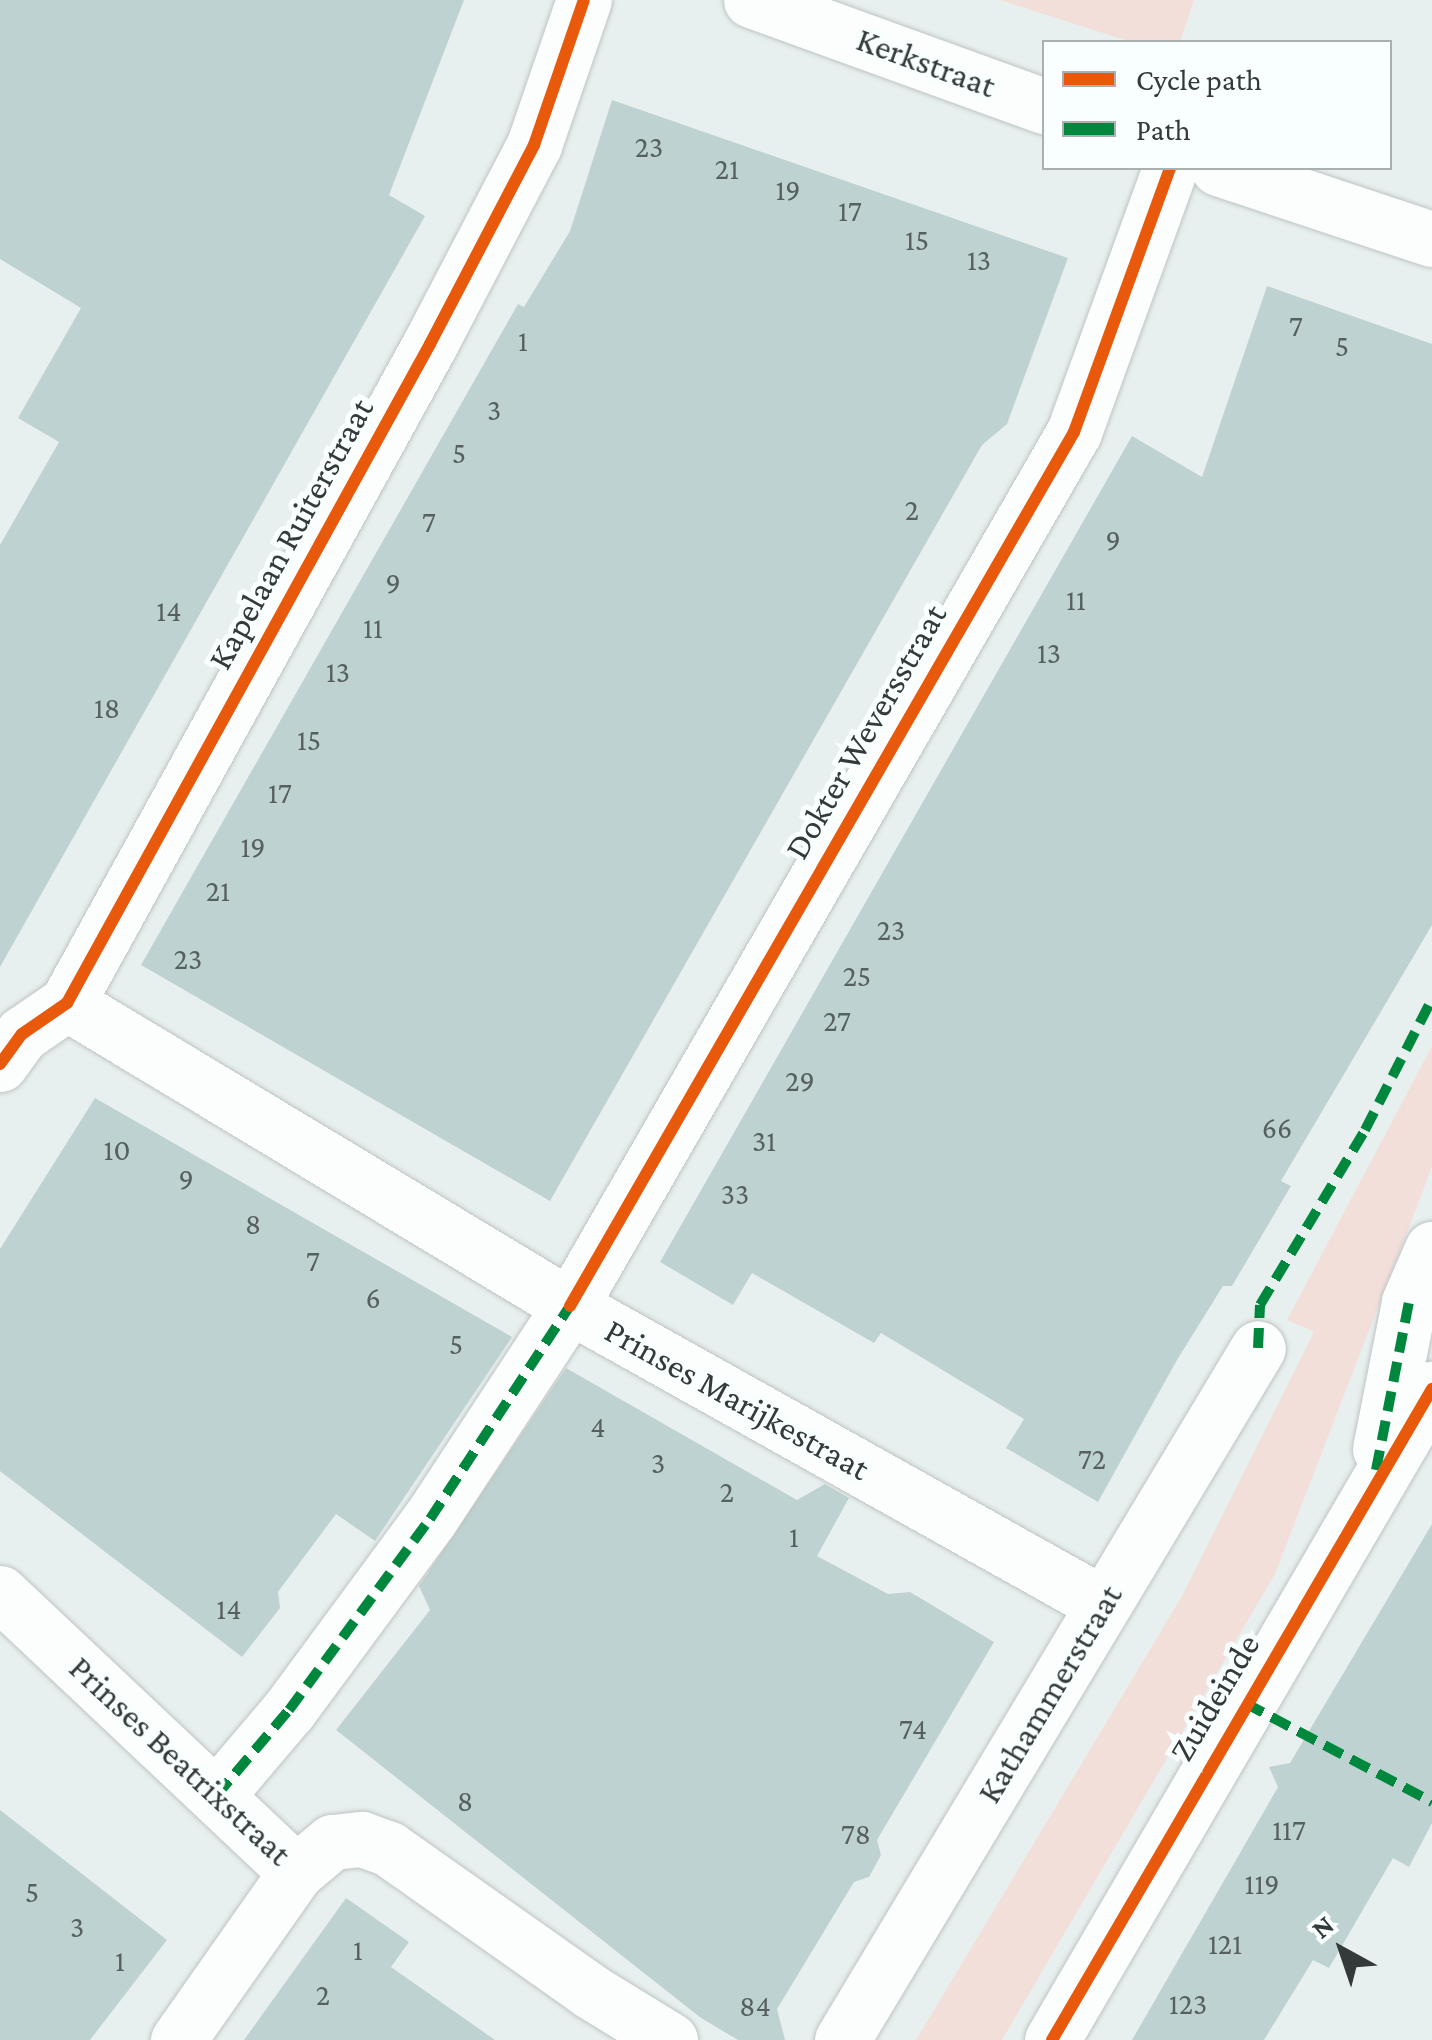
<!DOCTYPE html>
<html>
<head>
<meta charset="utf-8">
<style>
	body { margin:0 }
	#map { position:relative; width:1432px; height:2040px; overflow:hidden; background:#e8f0ef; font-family:"Crimson Pro",serif }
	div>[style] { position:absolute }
	.green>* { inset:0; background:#f3dfda }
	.building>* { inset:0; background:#bed3d1 }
	.roads { filter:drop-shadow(0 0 2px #bec4c3) drop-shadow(0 0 2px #bec4c3) }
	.minor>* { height:55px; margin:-27.5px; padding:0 27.5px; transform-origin:27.5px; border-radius:27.5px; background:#fcfdfd }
	.quiet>* { height:10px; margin-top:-5px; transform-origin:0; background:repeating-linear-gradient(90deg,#00873e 0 20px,transparent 0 30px) }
	.cycleway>* { height:12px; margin:-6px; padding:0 6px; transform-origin:6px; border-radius:6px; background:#e8590c }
	span { translate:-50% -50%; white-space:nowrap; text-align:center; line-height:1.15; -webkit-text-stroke:10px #f9fffe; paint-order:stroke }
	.number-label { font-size:30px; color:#56605f }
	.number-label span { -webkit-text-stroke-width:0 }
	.street-label { font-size:35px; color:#343a39 }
	.legend { position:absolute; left:1042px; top:40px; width:350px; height:130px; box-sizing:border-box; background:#f9fffe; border:2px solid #aab0af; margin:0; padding:12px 18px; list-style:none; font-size:30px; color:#343a39 }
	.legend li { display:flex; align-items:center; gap:20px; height:50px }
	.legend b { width:50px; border:2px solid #aab0af }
	.north { position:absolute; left:1292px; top:1900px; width:100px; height:100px; -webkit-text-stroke:8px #f9fffe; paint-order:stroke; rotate:320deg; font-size:28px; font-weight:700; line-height:40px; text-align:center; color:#343a39 }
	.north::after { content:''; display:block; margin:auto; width:35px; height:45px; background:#343a39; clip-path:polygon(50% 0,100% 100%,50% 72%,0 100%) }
</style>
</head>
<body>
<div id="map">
	<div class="green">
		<i style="clip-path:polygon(1000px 0,1194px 0,1180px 42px,1131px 42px)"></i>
		<i style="clip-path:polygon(1432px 1046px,1432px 1167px,1275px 1574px,1002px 2040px,916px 2040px,1182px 1596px,1314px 1332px,1287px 1320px)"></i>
	</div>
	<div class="building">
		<i style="clip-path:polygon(0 0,464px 0,389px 195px,425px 216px,0 967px,0 545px,59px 442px,18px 418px,81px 308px,0 259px)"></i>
		<i style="clip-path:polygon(612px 100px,1068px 258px,1007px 424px,982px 445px,550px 1201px,141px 965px,518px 304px,524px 307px,570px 231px)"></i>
		<i style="clip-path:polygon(1267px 286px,1432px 344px,1432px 925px,1281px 1181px,1291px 1186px,1232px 1286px,1223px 1286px,1177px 1360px,1098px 1502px,1006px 1448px,1024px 1419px,881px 1333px,874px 1343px,752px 1273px,733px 1305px,660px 1262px,1132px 436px,1202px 477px)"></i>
		<i style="clip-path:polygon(95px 1098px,512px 1337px,375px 1541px,336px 1514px,278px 1592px,280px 1608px,242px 1657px,0 1471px,0 1249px)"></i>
		<i style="clip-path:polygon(566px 1368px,797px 1500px,825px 1484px,849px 1498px,817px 1556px,888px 1594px,910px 1592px,994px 1642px,877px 1840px,881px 1855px,869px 1877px,854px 1882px,777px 2009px,785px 2040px,738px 2040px,701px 2018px,336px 1730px,430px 1610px,419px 1586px)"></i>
		<i style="clip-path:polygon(1432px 1524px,1432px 1823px,1409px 1867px,1393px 1858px,1329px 1968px,1313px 1960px,1264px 2040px,1132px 2040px,1278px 1787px,1269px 1767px,1290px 1763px)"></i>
		<i style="clip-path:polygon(0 1810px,167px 1940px,90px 2040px,0 2040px)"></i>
		<i style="clip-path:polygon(346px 1898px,409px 1942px,391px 1967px,495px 2040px,244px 2040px)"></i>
	</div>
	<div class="roads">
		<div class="minor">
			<i style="left:751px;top:0;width:312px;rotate:19.9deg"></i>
			<i style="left:1218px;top:168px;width:225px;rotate:18.4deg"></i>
			<i style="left:67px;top:1003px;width:587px;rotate:31.06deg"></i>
			<i style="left:570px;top:1306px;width:611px;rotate:29.21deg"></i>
			<i style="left:0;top:1064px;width:37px;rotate:-54deg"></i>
			<i style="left:22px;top:1034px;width:55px;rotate:-34.6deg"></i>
			<i style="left:67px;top:1003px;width:752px;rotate:-61.15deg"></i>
			<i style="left:430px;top:344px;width:225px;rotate:-62.4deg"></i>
			<i style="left:534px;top:145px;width:153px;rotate:-71deg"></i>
			<i style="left:1380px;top:1449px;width:150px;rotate:-78.8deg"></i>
			<i style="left:1409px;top:1302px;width:58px;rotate:-66.5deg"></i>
			<i style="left:0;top:1593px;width:407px;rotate:43.3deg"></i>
			<i style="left:216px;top:1796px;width:113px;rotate:-49.7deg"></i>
			<i style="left:289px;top:1710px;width:237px;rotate:-53.6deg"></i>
			<i style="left:430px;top:1519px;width:255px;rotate:-56.7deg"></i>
			<i style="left:570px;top:1306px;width:1009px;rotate:-60.03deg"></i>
			<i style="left:1074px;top:432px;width:281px;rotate:-70deg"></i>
			<i style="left:178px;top:2040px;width:205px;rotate:-54.9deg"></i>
			<i style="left:296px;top:1872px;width:47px;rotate:-39.8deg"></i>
			<i style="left:332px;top:1842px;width:30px;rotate:-6deg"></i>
			<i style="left:362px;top:1839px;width:29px;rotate:20deg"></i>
			<i style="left:389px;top:1849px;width:246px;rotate:35.2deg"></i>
			<i style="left:590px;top:1991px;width:94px;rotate:31.5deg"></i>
			<i style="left:842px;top:2040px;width:807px;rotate:-58.99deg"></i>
			<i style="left:1052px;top:2040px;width:754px;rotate:-59.73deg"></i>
		</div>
	</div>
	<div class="quiet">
		<i style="left:1258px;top:1348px;width:43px;rotate:-87.3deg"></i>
		<i style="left:1260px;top:1305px;width:204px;rotate:-59deg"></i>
		<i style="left:1365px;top:1130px;width:147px;rotate:-62.9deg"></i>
		<i style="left:1376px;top:1470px;width:171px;rotate:-78.9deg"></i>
		<i style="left:1245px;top:1703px;width:212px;rotate:27.9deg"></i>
		<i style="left:216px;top:1796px;width:113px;rotate:-49.7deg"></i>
		<i style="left:289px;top:1710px;width:237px;rotate:-53.6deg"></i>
		<i style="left:430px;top:1519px;width:255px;rotate:-56.7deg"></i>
	</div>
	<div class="cycleway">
		<i style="left:0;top:1064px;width:37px;rotate:-54deg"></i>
		<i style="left:22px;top:1034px;width:55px;rotate:-34.6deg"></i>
		<i style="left:67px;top:1003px;width:752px;rotate:-61.15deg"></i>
		<i style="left:430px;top:344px;width:225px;rotate:-62.4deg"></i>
		<i style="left:534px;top:145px;width:153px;rotate:-71deg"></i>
		<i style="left:570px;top:1306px;width:1009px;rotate:-60.03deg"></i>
		<i style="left:1074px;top:432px;width:281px;rotate:-70deg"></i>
		<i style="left:1052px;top:2040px;width:754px;rotate:-59.73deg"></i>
	</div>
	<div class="number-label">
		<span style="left:649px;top:147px">23</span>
		<span style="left:727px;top:169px">21</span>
		<span style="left:788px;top:190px">19</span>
		<span style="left:850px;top:211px">17</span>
		<span style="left:917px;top:240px">15</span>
		<span style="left:979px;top:260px">13</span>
		<span style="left:1296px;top:326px">7</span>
		<span style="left:523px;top:341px">1</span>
		<span style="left:1342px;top:346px">5</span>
		<span style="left:494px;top:410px">3</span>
		<span style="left:459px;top:453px">5</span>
		<span style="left:912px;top:510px">2</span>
		<span style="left:429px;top:522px">7</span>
		<span style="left:1113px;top:540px">9</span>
		<span style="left:393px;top:583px">9</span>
		<span style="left:1076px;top:600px">11</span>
		<span style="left:169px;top:611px">14</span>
		<span style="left:373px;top:628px">11</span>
		<span style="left:1049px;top:653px">13</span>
		<span style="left:338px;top:672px">13</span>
		<span style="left:107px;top:708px">18</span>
		<span style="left:309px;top:740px">15</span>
		<span style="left:280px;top:793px">17</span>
		<span style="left:253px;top:847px">19</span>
		<span style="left:218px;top:891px">21</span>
		<span style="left:891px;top:930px">23</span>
		<span style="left:188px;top:959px">23</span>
		<span style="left:857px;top:976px">25</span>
		<span style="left:837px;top:1021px">27</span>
		<span style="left:800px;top:1081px">29</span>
		<span style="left:1277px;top:1128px">66</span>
		<span style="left:764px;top:1141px">31</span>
		<span style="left:117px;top:1150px">10</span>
		<span style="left:186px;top:1179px">9</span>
		<span style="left:735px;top:1194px">33</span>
		<span style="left:253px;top:1224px">8</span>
		<span style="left:313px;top:1261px">7</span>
		<span style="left:373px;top:1298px">6</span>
		<span style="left:456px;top:1344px">5</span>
		<span style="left:598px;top:1427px">4</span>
		<span style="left:1092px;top:1459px">72</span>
		<span style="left:658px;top:1463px">3</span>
		<span style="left:727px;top:1492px">2</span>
		<span style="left:794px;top:1537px">1</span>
		<span style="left:229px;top:1609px">14</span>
		<span style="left:913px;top:1729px">74</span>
		<span style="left:465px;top:1801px">8</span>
		<span style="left:1289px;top:1830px">117</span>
		<span style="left:856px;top:1834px">78</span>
		<span style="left:1262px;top:1884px">119</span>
		<span style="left:32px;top:1892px">5</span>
		<span style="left:77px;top:1927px">3</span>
		<span style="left:1225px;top:1944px">121</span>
		<span style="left:358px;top:1950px">1</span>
		<span style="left:120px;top:1961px">1</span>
		<span style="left:323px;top:1995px">2</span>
		<span style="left:1188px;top:2004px">123</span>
		<span style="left:755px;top:2006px">84</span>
	</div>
	<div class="street-label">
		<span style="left:926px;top:63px;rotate:20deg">Kerkstraat</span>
		<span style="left:291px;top:534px;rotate:-61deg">Kapelaan Ruiterstraat</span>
		<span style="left:866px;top:732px;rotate:-60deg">Dokter Weversstraat</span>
		<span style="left:737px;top:1400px;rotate:29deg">Prinses Marijkestraat</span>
		<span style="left:1050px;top:1694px;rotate:-59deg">Kathammerstraat</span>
		<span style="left:1215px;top:1698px;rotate:-59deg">Zuideinde</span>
		<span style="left:180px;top:1761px;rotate:43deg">Prinses Beatrixstraat</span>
	</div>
	<ul class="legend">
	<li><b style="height:12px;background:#e8590c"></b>Cycle path</li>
	<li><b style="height:12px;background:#00873e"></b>Path</li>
	</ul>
	<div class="north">N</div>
</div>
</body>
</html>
